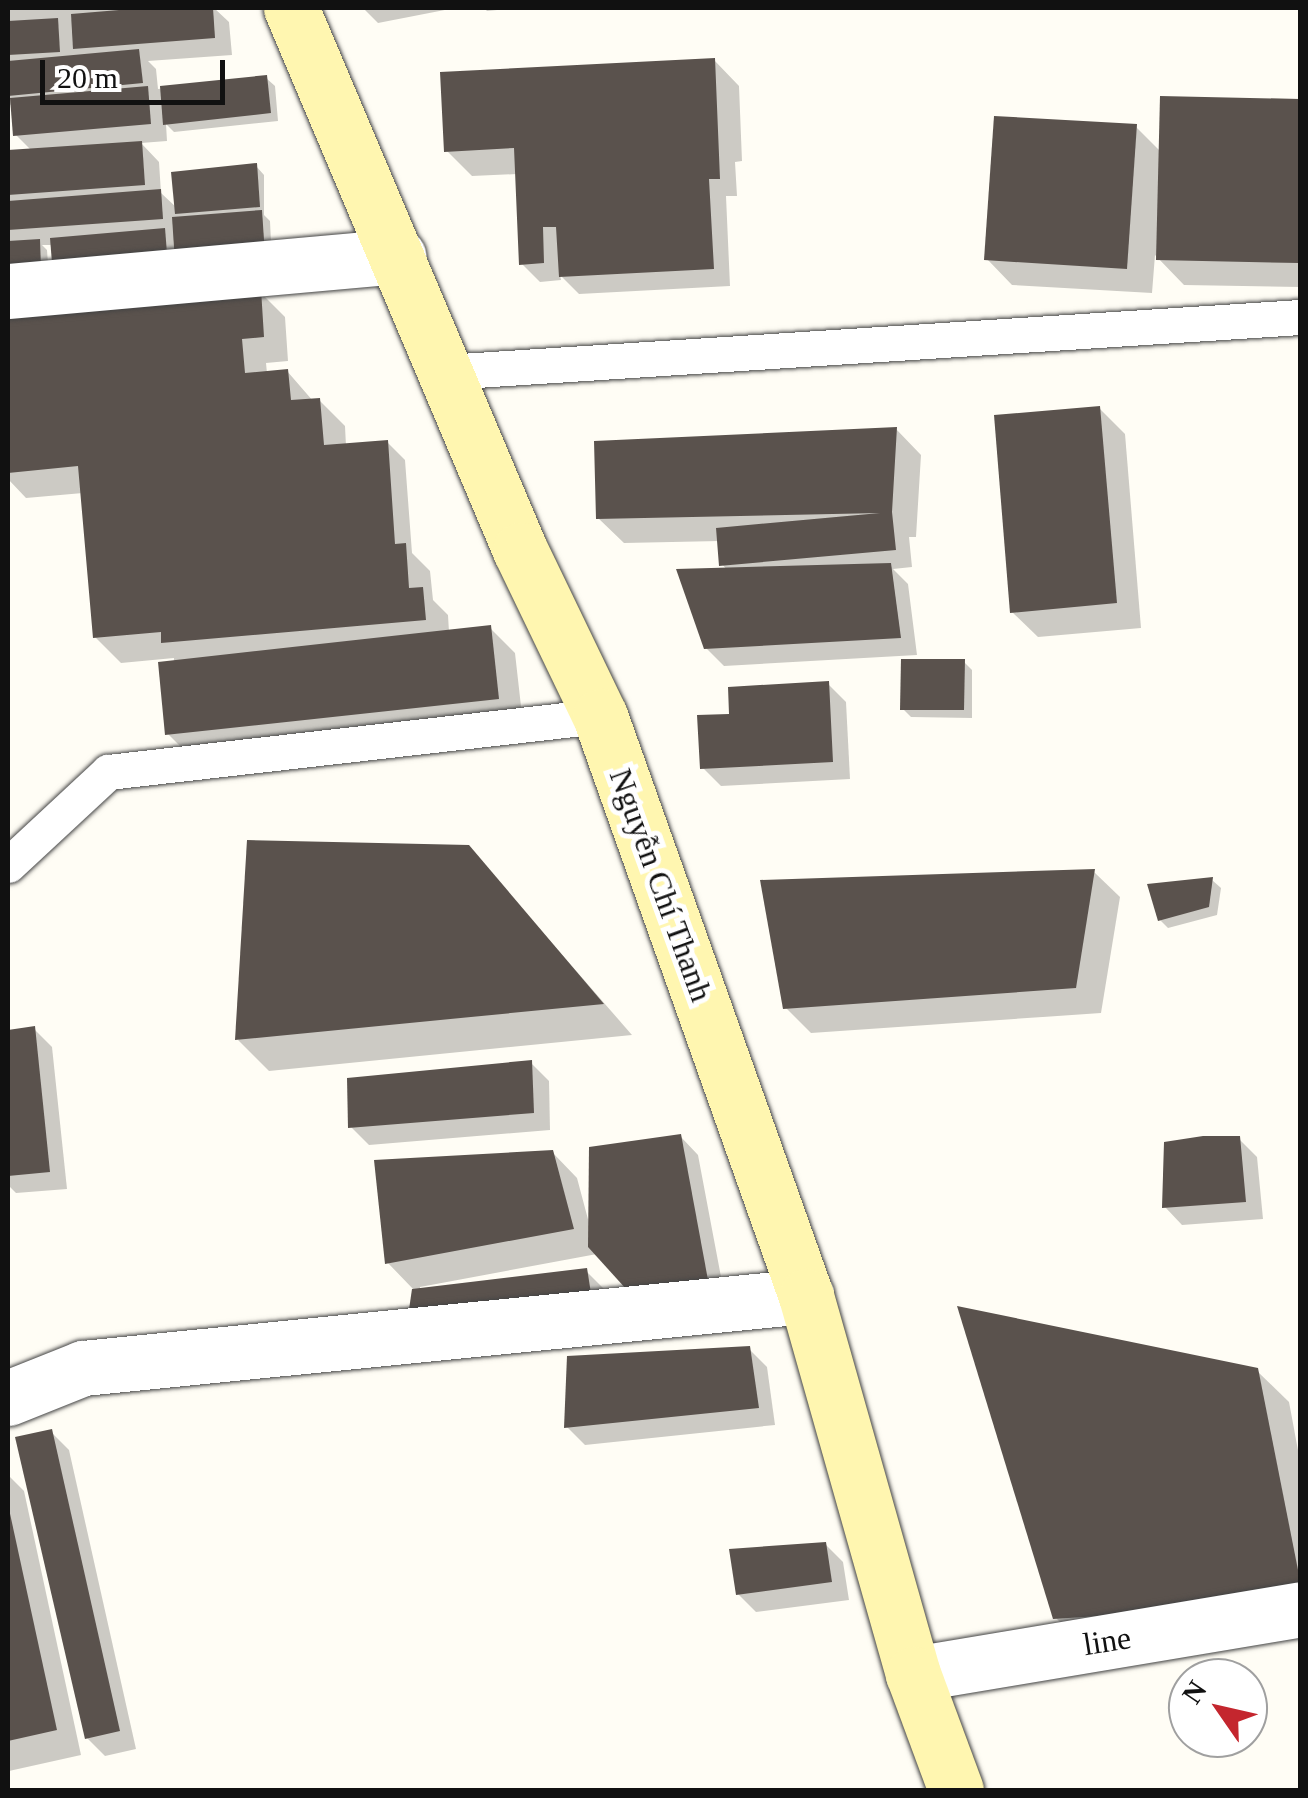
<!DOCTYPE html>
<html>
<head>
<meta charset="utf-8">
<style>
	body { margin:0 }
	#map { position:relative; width:1308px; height:1798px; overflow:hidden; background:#fffdf5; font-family:"Times New Roman",serif }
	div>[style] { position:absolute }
	.shadow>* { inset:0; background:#0003 }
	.building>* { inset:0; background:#5a524d }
	.roads { filter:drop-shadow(0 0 2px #444) drop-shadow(0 0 2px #444) }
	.lane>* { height:35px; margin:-17.5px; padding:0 17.5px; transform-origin:17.5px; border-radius:17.5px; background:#fff }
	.street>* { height:55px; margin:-27.5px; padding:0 27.5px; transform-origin:27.5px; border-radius:27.5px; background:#fff }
	.secondary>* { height:55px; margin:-27.5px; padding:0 27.5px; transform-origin:27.5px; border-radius:27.5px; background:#fff6b0 }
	span { translate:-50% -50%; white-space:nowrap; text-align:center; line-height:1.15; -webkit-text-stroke:10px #fff; paint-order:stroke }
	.street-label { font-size:32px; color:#111 }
	.frame { position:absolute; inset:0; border:10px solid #111; pointer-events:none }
	.north { position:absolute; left:1168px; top:1658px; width:100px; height:100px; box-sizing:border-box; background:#fff; border:2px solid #a0a0a0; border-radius:50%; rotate:304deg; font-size:28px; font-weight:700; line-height:40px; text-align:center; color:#111 }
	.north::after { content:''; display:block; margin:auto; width:35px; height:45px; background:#c4262e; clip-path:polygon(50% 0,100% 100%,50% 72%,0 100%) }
	.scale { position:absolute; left:40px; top:60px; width:185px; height:45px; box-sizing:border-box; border:5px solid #111; border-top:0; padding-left:12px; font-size:30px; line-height:35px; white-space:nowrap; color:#111; -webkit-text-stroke:8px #fff; paint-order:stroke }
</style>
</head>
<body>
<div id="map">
	<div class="shadow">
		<i style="clip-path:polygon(8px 8px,214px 8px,229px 22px,232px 55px,148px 61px,156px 69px,158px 89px,266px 78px,275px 86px,278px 121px,174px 132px,166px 124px,167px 141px,141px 143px,159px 162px,161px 193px,177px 208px,256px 166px,264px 175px,264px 215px,270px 221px,272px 263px,53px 245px,42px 245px,47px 250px,49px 277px,8px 279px,8px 153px,32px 151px,16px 135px,13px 108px,8px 102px)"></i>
		<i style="clip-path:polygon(363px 8px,455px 8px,378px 23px)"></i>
		<i style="clip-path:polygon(484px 8px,519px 8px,487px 11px)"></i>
		<i style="clip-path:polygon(714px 60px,739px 86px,742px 161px,735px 162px,737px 196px,726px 196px,730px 286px,579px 294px,560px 275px,561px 280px,540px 282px,522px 264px,517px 174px,472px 176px,447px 151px)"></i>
		<i style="clip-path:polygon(1163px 98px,1300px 101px,1300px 287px,1184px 285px,1155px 255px,1152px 293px,1012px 285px,987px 259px,1136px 127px,1161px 152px)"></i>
		<i style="clip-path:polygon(260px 292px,285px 317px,288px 361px,266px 363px,267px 373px,287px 371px,313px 401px,319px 400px,345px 426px,346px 446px,387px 442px,405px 460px,412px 553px,430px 571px,433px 600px,448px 615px,449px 632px,490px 628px,515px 653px,523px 724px,193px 759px,168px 734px,174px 658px,121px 663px,95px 637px,83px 493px,26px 498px,8px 479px,8px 314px)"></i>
		<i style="clip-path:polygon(1099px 408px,1125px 434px,1141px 628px,1038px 637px,1012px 612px)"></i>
		<i style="clip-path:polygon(896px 429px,921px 455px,916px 537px,909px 537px,912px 567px,893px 569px,908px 584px,917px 655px,724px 666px,706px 648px,727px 570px,722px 564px,720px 541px,624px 543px,598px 518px)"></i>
		<i style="clip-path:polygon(964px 662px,972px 670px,972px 718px,911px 717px,903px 709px)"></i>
		<i style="clip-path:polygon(828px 684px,846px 702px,850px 779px,721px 786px,703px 768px,731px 716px)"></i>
		<i style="clip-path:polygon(468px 847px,632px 1035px,269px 1071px,238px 1040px)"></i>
		<i style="clip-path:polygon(1094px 872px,1120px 897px,1101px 1013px,811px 1033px,786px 1008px)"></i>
		<i style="clip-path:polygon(1212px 880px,1221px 888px,1217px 915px,1168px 928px,1160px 920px)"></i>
		<i style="clip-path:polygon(34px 1029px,52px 1047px,67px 1189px,16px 1193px,8px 1185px,8px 1033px)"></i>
		<i style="clip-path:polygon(531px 1063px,549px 1081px,550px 1130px,369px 1145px,351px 1127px)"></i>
		<i style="clip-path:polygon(681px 1137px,698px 1155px,725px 1298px,597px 1254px,420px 1287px,420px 1291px,586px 1271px,604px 1289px,612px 1336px,414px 1290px,387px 1262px,552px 1152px,577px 1178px,589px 1223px)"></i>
		<i style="clip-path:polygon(1239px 1139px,1257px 1157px,1263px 1219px,1182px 1225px,1165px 1207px)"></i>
		<i style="clip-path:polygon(749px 1349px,767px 1367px,775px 1425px,585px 1445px,567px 1427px)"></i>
		<i style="clip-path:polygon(1257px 1371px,1289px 1402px,1300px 1461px,1300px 1635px,1087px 1650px,1056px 1618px)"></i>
		<i style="clip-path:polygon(51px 1432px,69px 1450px,136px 1749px,105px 1756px,87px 1738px)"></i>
		<i style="clip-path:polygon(8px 1475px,24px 1491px,81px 1755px,9px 1771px)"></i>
		<i style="clip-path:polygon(825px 1544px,843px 1562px,849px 1600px,756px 1612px,738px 1594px)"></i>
	</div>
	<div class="building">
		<i style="clip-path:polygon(143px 8px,213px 8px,215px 38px,73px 49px,71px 14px)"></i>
		<i style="clip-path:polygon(58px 18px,60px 52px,8px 55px,8px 21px)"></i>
		<i style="clip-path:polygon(139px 49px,143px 83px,8px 96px,8px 61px)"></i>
		<i style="clip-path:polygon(715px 58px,720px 179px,709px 179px,714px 269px,559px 277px,556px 227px,543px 227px,544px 263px,519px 265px,514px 148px,444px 152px,440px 72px)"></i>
		<i style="clip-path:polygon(267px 75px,271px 113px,163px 125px,160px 86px)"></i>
		<i style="clip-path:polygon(148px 86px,151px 124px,13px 136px,10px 98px)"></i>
		<i style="clip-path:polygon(1160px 96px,1300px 99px,1299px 263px,1156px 260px)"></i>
		<i style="clip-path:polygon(994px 116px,1137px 124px,1127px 269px,984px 260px)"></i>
		<i style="clip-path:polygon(142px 141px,145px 185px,8px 195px,8px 150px)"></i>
		<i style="clip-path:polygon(257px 163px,260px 207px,175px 214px,171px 172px)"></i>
		<i style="clip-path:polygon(161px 189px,163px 219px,8px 230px,8px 201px)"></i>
		<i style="clip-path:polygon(262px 210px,265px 255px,175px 262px,172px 217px)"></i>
		<i style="clip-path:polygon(165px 228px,168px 266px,53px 275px,50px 238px)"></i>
		<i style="clip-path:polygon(40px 239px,41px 269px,8px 271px,8px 241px)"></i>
		<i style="clip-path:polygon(261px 289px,264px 337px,242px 339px,245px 373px,288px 369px,291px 400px,320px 398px,324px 445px,388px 440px,395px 544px,406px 543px,409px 588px,423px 587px,426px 620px,161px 643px,161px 632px,93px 638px,78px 466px,8px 473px,8px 312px)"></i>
		<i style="clip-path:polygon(1100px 406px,1117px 603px,1010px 613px,994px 415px)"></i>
		<i style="clip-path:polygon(897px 427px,892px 512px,896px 550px,719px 566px,716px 528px,880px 513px,596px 519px,594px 441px)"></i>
		<i style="clip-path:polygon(891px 563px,901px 638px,704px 649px,676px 569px)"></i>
		<i style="clip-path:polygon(491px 625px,499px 699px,165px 735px,158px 662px)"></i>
		<i style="clip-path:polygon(901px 659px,965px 659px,964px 710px,900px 710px)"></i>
		<i style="clip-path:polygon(829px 681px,833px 762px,700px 769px,697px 715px,729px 714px,728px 687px)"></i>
		<i style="clip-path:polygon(247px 840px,469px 845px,604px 1004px,235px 1040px)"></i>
		<i style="clip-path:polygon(1095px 869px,1076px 988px,783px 1009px,760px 880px)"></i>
		<i style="clip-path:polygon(1213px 877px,1209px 907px,1158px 921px,1147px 884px)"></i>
		<i style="clip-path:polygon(35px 1026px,50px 1172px,8px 1176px,8px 1030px)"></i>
		<i style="clip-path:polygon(532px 1060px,534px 1113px,348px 1128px,347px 1078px)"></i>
		<i style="clip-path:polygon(681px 1134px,708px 1280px,627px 1290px,588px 1247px,589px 1147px)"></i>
		<i style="clip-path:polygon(1203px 1136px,1240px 1136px,1246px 1202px,1162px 1208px,1164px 1142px)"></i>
		<i style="clip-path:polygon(553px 1150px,574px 1229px,385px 1264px,374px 1160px)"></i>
		<i style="clip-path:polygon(587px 1268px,595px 1319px,405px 1337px,412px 1289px)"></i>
		<i style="clip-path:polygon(957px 1306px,1258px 1368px,1300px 1580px,1300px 1603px,1053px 1619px)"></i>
		<i style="clip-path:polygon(750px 1346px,759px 1408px,564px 1428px,567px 1356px)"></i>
		<i style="clip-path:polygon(52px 1429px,120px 1731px,85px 1739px,15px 1437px)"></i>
		<i style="clip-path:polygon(9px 1509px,57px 1730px,8px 1741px,8px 1510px)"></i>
		<i style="clip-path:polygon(826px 1542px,832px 1582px,736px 1595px,729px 1549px)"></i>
	</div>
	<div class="roads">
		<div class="lane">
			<i style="left:445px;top:372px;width:857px;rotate:-3.68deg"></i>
			<i style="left:8px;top:865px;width:137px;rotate:-42.9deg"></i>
			<i style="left:108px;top:772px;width:495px;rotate:-6.5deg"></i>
		</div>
		<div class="street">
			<i style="left:8px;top:291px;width:392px;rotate:-5.1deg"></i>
			<i style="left:8px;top:1398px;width:81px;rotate:-21.8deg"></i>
			<i style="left:83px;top:1368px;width:727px;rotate:-5.69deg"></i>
			<i style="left:913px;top:1674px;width:392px;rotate:-9.5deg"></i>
		</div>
		<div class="secondary">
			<i style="left:291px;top:8px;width:588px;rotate:67.1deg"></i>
			<i style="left:520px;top:550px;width:184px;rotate:64.3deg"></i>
			<i style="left:600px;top:716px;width:615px;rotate:70.45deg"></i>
			<i style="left:806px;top:1296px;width:393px;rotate:74.2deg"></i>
			<i style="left:913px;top:1674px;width:124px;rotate:69.7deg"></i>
		</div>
	</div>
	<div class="street-label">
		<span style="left:661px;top:885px;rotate:70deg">Nguyễn Chí Thanh</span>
		<span style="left:1107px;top:1641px;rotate:-9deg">line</span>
	</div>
	<div class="frame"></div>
	<div class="north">N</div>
	<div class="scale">20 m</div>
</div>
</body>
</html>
